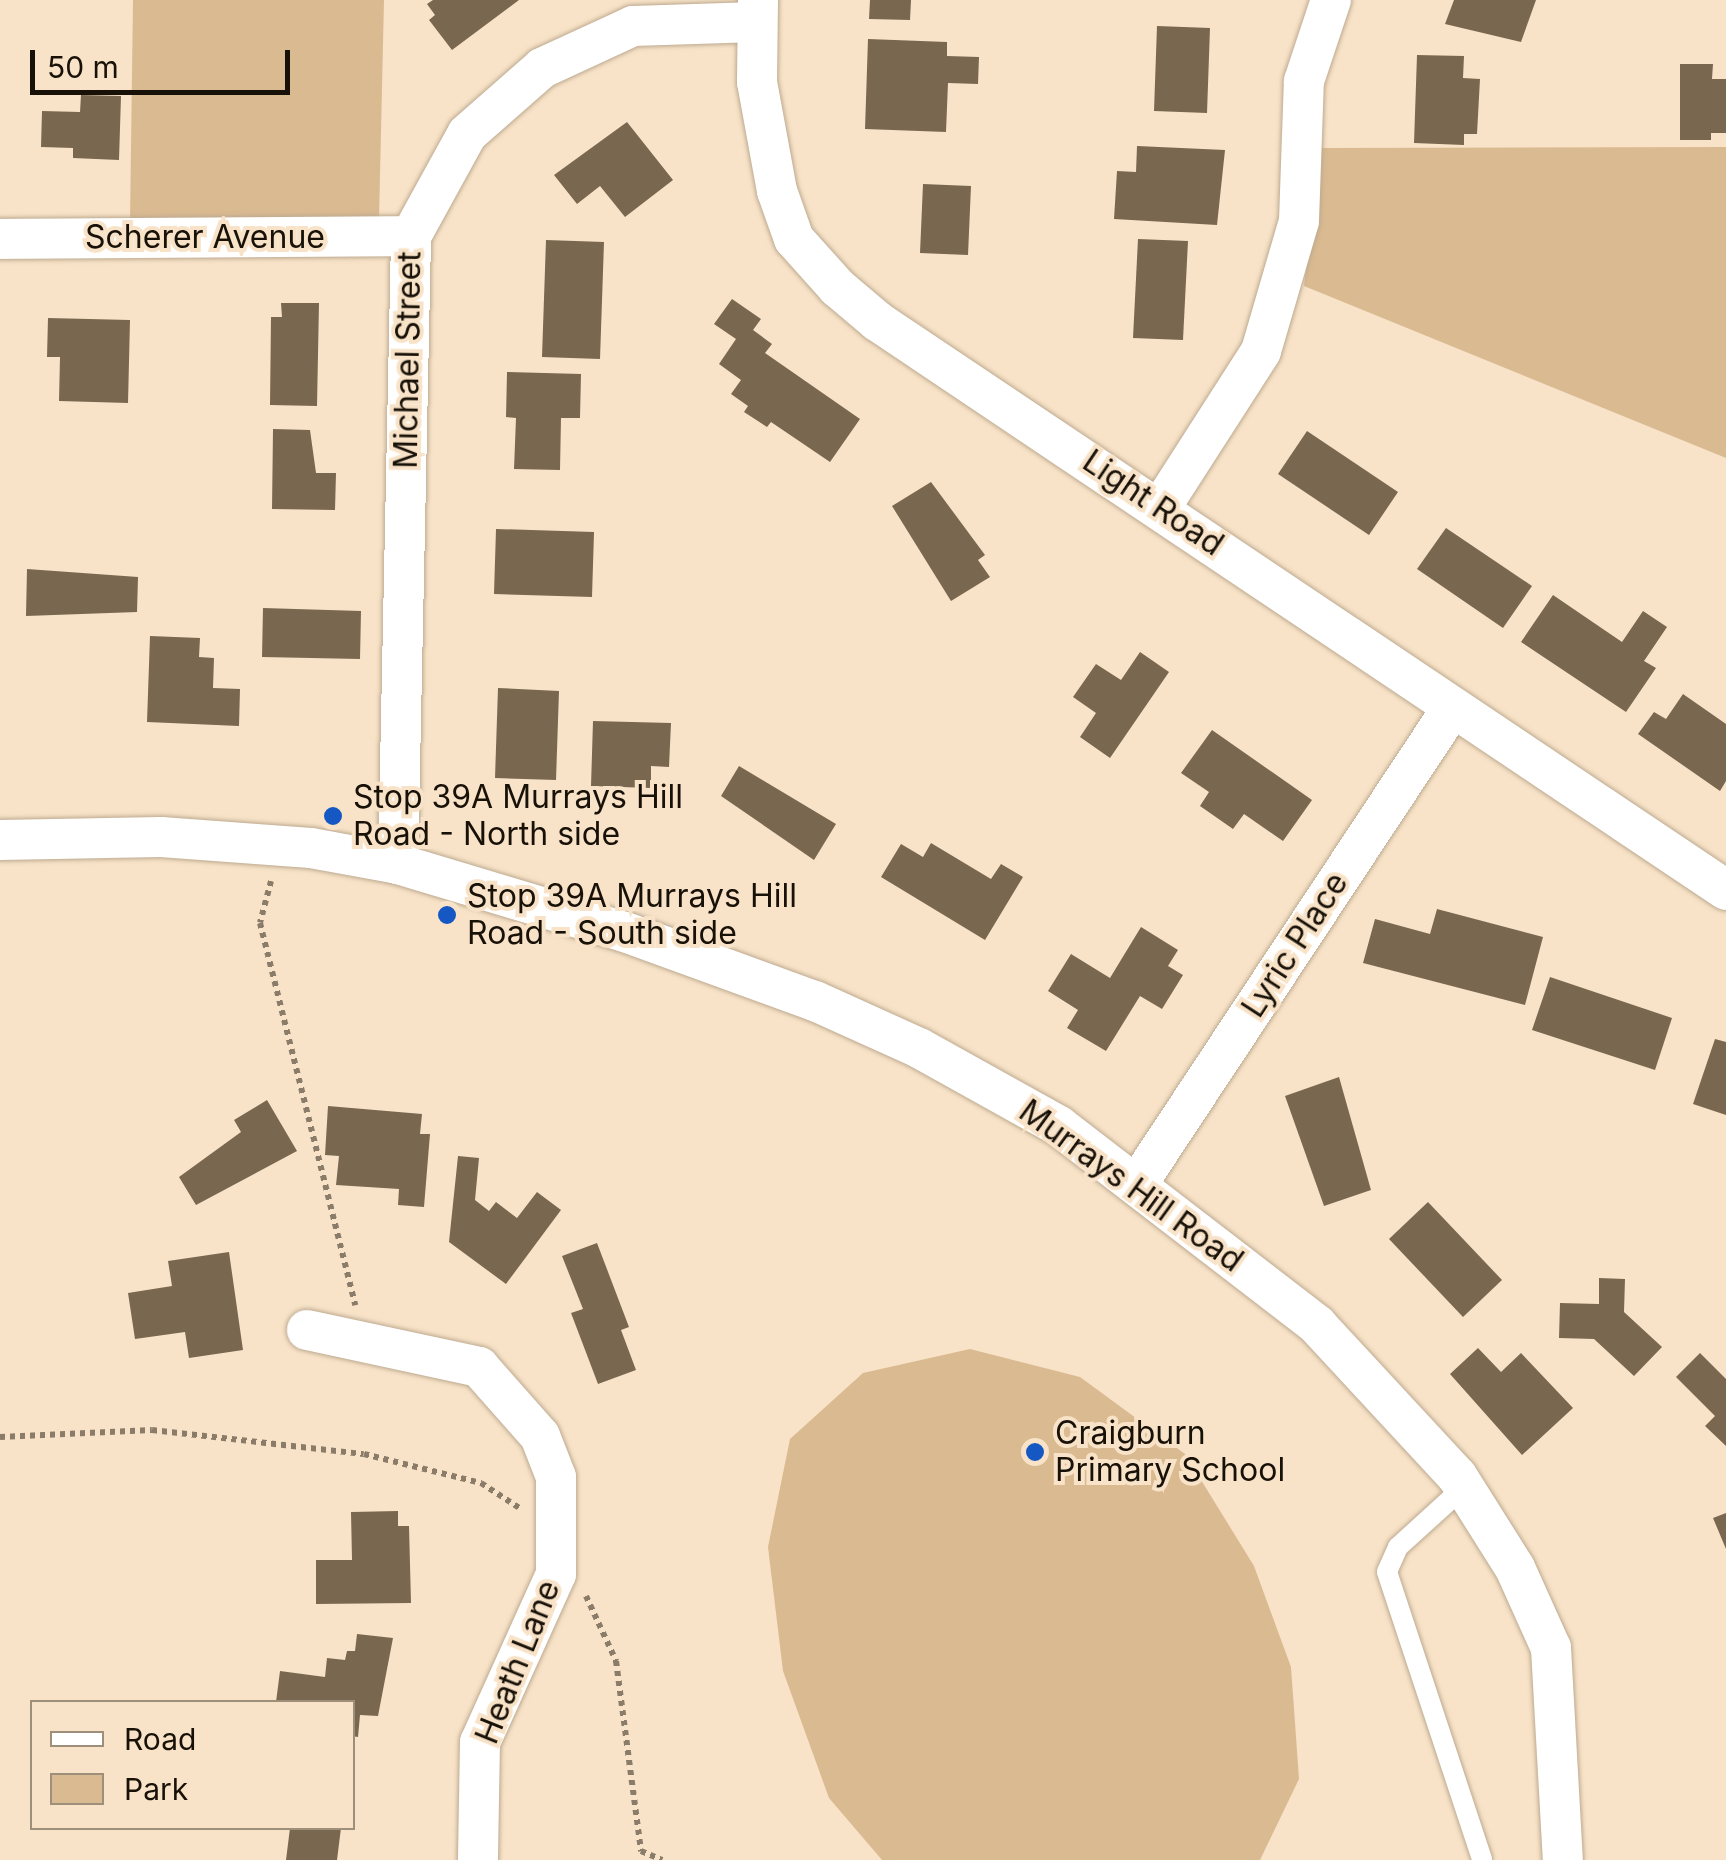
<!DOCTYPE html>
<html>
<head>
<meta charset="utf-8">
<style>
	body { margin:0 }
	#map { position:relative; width:1726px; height:1860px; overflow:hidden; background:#f8e3c8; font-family:Inter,sans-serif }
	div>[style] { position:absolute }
	.green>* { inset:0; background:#daba91 }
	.building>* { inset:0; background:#79674f }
	.path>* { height:6px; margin-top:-3px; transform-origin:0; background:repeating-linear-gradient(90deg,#8a7c69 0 5px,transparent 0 10px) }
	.roads { filter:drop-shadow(0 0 2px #bdaa90) drop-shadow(0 0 2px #bdaa90) }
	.lane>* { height:20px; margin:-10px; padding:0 10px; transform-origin:10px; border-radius:10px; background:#fff }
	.street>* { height:40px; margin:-20px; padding:0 20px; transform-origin:20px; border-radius:20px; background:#fff }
	.dots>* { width:28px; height:28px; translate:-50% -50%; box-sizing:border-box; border:5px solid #f8e3c8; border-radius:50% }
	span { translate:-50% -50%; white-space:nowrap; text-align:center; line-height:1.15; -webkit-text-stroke:8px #f8e3c8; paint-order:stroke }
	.street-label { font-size:32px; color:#181108 }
	.poi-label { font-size:32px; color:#181108 }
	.left { translate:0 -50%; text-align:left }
	.legend { position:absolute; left:30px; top:1700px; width:325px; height:130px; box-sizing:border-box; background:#f8e3c8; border:2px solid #9e8f7b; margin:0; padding:12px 18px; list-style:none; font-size:30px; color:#181108 }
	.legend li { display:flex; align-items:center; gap:20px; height:50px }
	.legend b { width:50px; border:2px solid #9e8f7b }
	.scale { position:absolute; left:30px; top:50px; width:260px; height:45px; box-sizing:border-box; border:5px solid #181108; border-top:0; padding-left:12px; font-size:30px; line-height:35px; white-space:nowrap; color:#181108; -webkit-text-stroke:8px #f8e3c8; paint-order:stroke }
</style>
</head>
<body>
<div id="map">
	<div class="green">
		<i style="clip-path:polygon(133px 0,384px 0,379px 219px,130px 221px)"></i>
		<i style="clip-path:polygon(1726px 147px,1726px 458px,1304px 286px,1320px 148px)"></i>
		<i style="clip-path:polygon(970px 1349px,1080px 1377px,1185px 1454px,1254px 1566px,1291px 1667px,1299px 1779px,1260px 1860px,882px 1860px,829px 1798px,783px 1671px,768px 1547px,790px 1439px,863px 1373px)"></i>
	</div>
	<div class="building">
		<i style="clip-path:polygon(433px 0,519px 0,452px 50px,429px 20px,435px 15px,427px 4px)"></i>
		<i style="clip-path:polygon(870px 0,911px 0,910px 20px,869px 19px)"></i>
		<i style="clip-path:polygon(1454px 0,1536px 0,1521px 42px,1445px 24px)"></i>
		<i style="clip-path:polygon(1157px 26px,1210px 28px,1207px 113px,1154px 111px)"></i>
		<i style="clip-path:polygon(868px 39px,947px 42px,947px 56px,979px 57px,978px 84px,948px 83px,946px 132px,865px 129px)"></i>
		<i style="clip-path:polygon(1417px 55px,1464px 56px,1463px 78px,1480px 79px,1477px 134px,1464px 134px,1464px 145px,1414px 143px)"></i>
		<i style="clip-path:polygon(1680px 64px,1713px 64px,1712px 79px,1726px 79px,1726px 133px,1711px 133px,1711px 140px,1680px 140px)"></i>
		<i style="clip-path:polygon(81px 95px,121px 96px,119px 160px,73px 158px,73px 148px,41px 147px,42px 111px,80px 112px)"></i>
		<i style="clip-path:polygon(627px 122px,673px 180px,625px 217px,600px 186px,577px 204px,554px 175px)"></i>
		<i style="clip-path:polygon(1137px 146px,1225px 150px,1217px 225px,1114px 219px,1117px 171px,1136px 172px)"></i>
		<i style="clip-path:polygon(923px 184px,971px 186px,968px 255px,920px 253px)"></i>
		<i style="clip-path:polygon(1138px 239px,1188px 241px,1183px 340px,1133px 338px)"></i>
		<i style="clip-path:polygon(546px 240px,604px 242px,600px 359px,542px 357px)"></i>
		<i style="clip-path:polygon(732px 299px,761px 319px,753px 330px,772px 344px,765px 353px,860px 419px,830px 462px,771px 422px,767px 427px,744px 412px,748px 406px,731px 394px,741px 380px,719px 364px,736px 339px,714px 324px)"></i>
		<i style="clip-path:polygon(281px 303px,319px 303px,317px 406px,270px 405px,271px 317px,282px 317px)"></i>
		<i style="clip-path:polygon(48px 318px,130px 320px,128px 403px,59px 401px,60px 357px,47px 357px)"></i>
		<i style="clip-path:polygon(507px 372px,581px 374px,580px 418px,561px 418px,560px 470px,514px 469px,516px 418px,506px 417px)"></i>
		<i style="clip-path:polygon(273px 429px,310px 430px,316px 473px,336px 473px,335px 510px,272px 509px)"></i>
		<i style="clip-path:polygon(1307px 431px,1398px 492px,1369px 535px,1278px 474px)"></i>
		<i style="clip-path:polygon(931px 482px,985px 555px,978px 560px,990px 577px,951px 601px,892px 506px)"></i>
		<i style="clip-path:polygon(1446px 528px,1532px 586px,1503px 628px,1417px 569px)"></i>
		<i style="clip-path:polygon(496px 529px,594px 532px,592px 597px,494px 594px)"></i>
		<i style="clip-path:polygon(27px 569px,138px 577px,137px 612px,26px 616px)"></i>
		<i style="clip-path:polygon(1553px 595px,1622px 642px,1643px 611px,1667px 627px,1644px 661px,1656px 668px,1626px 712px,1521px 642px)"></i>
		<i style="clip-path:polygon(263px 608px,361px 611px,360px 659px,262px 657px)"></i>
		<i style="clip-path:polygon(150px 636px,200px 638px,199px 657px,214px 658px,213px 688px,240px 689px,239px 726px,147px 722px)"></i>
		<i style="clip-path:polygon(1140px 652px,1169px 672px,1110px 758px,1080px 737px,1096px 713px,1073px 697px,1096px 664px,1121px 680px)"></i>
		<i style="clip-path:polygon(498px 688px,559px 691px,556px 780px,495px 778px)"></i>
		<i style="clip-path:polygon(1683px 694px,1726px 724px,1726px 781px,1720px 791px,1638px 734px,1654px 712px,1666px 719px)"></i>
		<i style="clip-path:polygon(593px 721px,671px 723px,669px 767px,651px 766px,651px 788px,591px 786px)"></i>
		<i style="clip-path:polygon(1212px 730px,1312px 800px,1283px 841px,1244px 814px,1233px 829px,1200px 806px,1209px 792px,1181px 773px)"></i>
		<i style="clip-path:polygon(739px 766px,836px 824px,814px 860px,721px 796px)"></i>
		<i style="clip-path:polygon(931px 843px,991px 879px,1001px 864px,1023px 877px,985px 940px,881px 877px,901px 844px,923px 857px)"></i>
		<i style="clip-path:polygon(1437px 909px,1543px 937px,1525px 1005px,1363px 963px,1375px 919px,1430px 934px)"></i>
		<i style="clip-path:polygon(1141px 927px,1178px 950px,1168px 966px,1183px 975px,1162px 1009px,1140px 996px,1106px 1051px,1067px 1028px,1078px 1010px,1048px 991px,1071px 954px,1110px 978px)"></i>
		<i style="clip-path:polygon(1550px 977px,1672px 1018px,1655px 1070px,1532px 1030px)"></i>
		<i style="clip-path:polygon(1715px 1039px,1726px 1042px,1726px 1115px,1693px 1104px)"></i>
		<i style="clip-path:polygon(1339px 1077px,1371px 1190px,1324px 1206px,1285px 1096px)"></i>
		<i style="clip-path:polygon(267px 1100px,297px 1151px,196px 1205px,179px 1177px,241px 1132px,234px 1120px)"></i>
		<i style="clip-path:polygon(328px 1106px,422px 1114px,420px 1134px,430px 1134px,424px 1207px,398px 1205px,399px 1189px,336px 1185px,339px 1156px,325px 1155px)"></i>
		<i style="clip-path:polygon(458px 1156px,479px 1158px,475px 1200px,489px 1211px,496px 1202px,517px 1218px,537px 1192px,561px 1210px,506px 1284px,449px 1242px)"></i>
		<i style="clip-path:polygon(1428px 1202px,1502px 1280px,1463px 1317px,1389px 1239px)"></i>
		<i style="clip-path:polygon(597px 1243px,629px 1327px,621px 1330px,636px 1370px,598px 1384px,571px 1313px,583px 1309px,562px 1256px)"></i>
		<i style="clip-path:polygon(229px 1252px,243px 1350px,189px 1358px,185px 1332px,135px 1339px,128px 1293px,172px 1286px,168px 1261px)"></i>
		<i style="clip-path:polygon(1599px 1278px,1625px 1279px,1624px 1312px,1662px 1347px,1634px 1376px,1594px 1339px,1559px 1338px,1560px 1303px,1599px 1304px)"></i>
		<i style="clip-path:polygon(1478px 1348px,1501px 1372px,1521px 1353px,1573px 1408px,1522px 1455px,1450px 1374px)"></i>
		<i style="clip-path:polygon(1700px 1353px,1726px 1379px,1726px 1446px,1705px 1426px,1715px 1416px,1676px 1377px)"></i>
		<i style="clip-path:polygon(398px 1511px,398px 1526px,409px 1526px,411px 1603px,316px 1604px,316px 1560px,352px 1560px,351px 1512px)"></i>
		<i style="clip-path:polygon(1726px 1513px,1726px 1549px,1713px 1518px)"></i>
		<i style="clip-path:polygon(357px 1634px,393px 1638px,378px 1716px,360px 1715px,358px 1737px,352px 1736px,352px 1702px,276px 1702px,280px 1671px,325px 1677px,327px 1658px,345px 1660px,347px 1651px,355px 1651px)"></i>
		<i style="clip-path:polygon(290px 1828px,341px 1828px,337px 1860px,286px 1860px)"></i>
	</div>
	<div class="path">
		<i style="left:271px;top:881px;width:43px;rotate:104.7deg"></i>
		<i style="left:260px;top:923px;width:394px;rotate:76deg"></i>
		<i style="left:0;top:1437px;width:152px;rotate:-2.6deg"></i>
		<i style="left:152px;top:1430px;width:213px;rotate:6.5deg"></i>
		<i style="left:364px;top:1454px;width:121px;rotate:13.9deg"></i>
		<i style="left:481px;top:1483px;width:48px;rotate:33deg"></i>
		<i style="left:586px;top:1596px;width:72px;rotate:65.2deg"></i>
		<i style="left:616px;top:1661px;width:192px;rotate:82.5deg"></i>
		<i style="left:641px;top:1851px;width:23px;rotate:23deg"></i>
	</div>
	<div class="roads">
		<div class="lane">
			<i style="left:1464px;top:1487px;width:89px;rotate:137.7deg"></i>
			<i style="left:1398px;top:1547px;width:27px;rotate:114deg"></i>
			<i style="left:1387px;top:1572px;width:303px;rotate:71.7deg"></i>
		</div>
		<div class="street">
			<i style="left:758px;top:0;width:82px;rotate:90.7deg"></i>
			<i style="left:757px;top:82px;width:111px;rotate:79.6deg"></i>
			<i style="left:777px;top:191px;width:51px;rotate:70.5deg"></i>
			<i style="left:794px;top:239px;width:66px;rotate:48.1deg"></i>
			<i style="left:838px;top:288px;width:51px;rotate:40.2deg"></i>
			<i style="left:877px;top:321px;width:1022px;rotate:33.83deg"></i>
			<i style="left:0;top:239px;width:411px;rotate:-0.4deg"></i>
			<i style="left:1161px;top:507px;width:185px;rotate:-57.3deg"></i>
			<i style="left:1261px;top:351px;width:135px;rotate:-73.7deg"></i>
			<i style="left:1299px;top:221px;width:140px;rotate:-88deg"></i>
			<i style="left:1304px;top:81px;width:85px;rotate:-71.6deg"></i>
			<i style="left:0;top:840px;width:161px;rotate:-1.1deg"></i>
			<i style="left:161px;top:837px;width:150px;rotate:4.2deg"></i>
			<i style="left:311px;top:848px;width:88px;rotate:10.4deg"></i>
			<i style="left:398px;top:864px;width:237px;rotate:16.7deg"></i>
			<i style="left:625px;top:932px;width:202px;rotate:20deg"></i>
			<i style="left:815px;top:1001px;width:114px;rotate:24.3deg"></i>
			<i style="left:919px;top:1048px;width:160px;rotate:29.1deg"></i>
			<i style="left:1059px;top:1126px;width:326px;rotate:37.6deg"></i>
			<i style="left:1317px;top:1325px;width:206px;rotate:47.2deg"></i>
			<i style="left:1457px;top:1476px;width:109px;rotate:57.8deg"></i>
			<i style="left:1515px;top:1568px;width:88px;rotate:65.8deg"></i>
			<i style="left:1551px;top:1648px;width:212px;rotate:86.8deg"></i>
			<i style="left:398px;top:864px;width:628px;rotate:-88.81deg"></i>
			<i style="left:411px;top:236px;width:116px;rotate:-61.2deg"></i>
			<i style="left:467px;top:134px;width:100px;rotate:-41.3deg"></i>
			<i style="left:542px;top:68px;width:100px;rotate:-24.8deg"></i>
			<i style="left:633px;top:26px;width:124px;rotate:-1.8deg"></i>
			<i style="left:1138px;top:1183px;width:569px;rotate:-56.53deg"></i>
			<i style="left:307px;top:1330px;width:176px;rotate:12.1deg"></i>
			<i style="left:479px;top:1367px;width:92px;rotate:48.5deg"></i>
			<i style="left:540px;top:1436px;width:44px;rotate:68.7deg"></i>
			<i style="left:556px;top:1477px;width:97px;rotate:90deg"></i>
			<i style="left:556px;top:1574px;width:184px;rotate:114.3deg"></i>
			<i style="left:480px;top:1742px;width:118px;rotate:91deg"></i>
		</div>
	</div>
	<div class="dots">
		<i style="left:333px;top:816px;background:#1558c3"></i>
		<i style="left:447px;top:915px;background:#1558c3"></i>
		<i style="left:1035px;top:1452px;background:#1558c3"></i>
	</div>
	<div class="street-label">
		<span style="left:205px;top:237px">Scherer Avenue</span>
		<span style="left:408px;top:360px;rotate:-89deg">Michael Street</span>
		<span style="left:1153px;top:503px;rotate:34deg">Light Road</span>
		<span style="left:1295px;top:945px;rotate:-57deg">Lyric Place</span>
		<span style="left:1131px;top:1186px;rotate:36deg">Murrays Hill Road</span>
		<span style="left:518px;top:1662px;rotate:-68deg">Heath Lane</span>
	</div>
	<div class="poi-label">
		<span class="left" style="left:353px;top:816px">Stop 39A Murrays Hill<br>Road - North side</span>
		<span class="left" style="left:467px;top:915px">Stop 39A Murrays Hill<br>Road - South side</span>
		<span class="left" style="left:1055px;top:1452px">Craigburn<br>Primary School</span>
	</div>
	<ul class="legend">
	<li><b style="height:12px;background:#fff"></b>Road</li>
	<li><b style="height:28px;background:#daba91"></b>Park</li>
	</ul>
	<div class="scale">50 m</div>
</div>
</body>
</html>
